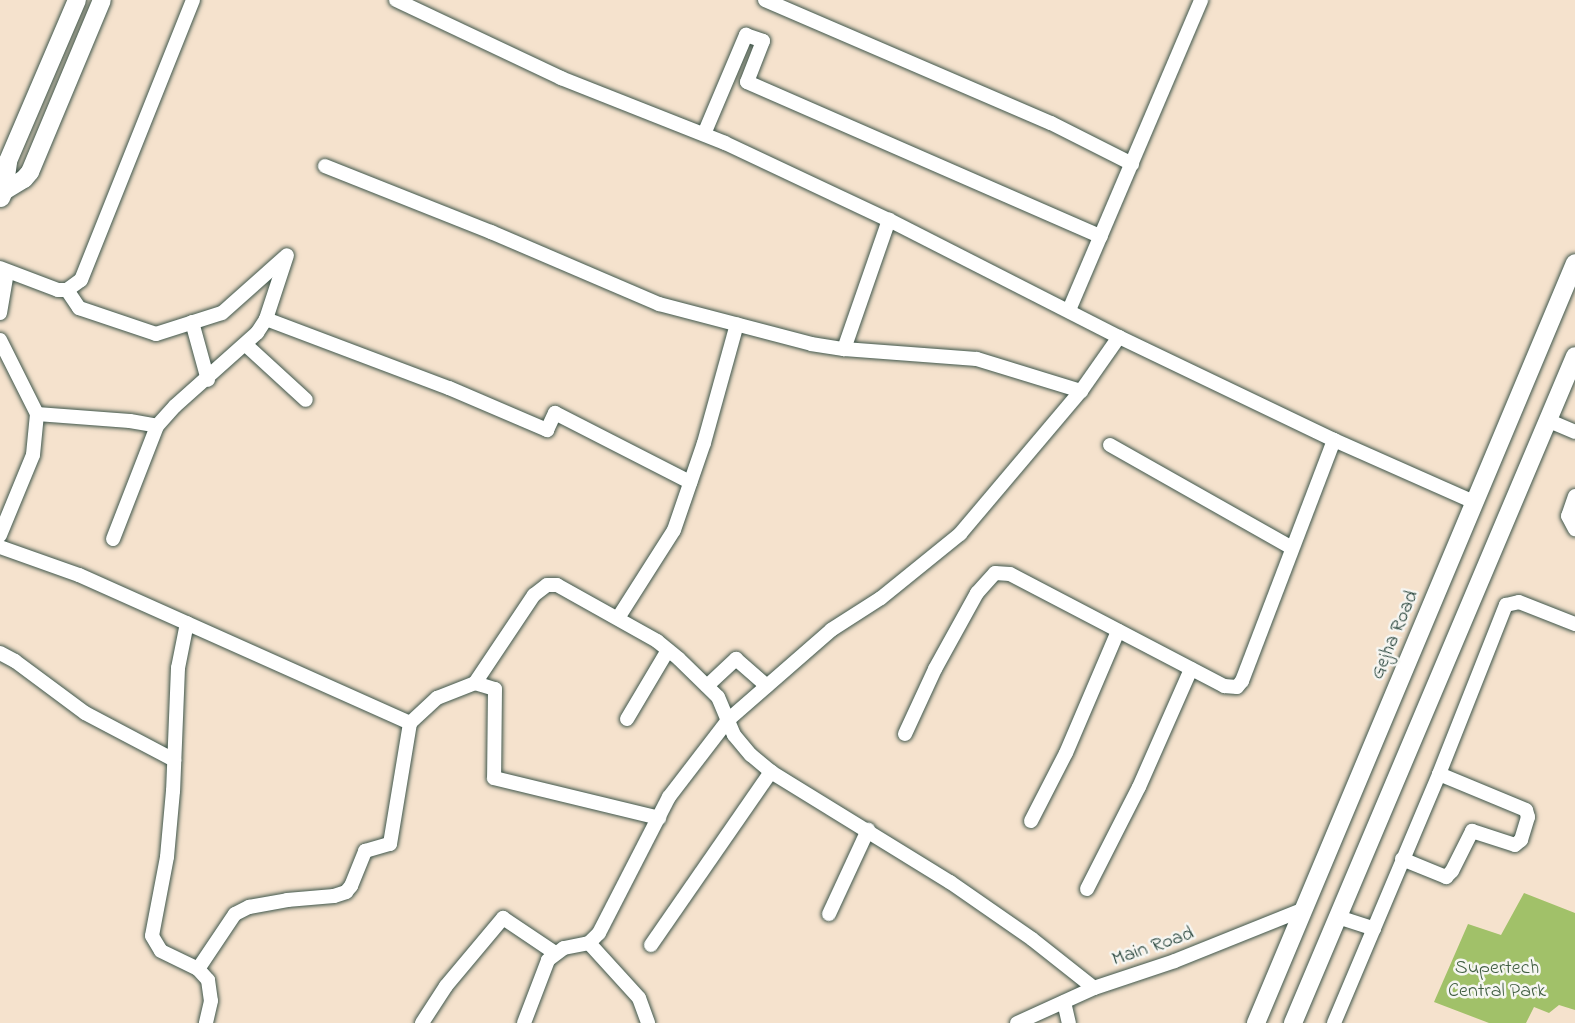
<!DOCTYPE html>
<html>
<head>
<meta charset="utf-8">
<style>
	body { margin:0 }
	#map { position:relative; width:1575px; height:1023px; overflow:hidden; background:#f5e2cd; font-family:"Indie Flower",sans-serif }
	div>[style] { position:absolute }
	.green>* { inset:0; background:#a1c169 }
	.roads { filter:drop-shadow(0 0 2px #3f564b) drop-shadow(0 0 2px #3f564b) }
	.minor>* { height:14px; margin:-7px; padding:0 7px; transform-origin:7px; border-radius:7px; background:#fff }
	.tertiary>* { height:18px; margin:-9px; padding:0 9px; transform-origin:9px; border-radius:9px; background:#fff }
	span { translate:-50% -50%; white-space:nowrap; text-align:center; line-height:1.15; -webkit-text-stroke:5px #f6f6f2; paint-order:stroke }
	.street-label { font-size:20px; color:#1f3d34 }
	.park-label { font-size:20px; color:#405e41 }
</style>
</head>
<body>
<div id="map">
	<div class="green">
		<i style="clip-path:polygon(1524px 893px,1575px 913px,1575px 1010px,1559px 1005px,1549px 1013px,1534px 1007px,1526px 1023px,1489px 1023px,1434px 1002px,1468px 924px,1501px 935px)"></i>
	</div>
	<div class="roads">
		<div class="minor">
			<i style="left:396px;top:0;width:183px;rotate:25.3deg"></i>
			<i style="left:561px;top:78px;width:176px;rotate:21.6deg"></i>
			<i style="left:725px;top:143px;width:181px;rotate:25.2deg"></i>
			<i style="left:889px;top:220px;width:258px;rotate:27deg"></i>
			<i style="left:1119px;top:337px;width:238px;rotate:25.6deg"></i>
			<i style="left:1334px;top:440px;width:155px;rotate:23.9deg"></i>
			<i style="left:765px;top:0;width:311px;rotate:23.3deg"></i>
			<i style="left:1051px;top:123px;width:91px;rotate:26.8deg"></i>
			<i style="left:704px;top:134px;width:108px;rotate:-67deg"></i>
			<i style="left:746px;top:35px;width:18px;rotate:19deg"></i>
			<i style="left:763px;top:41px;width:44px;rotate:111.3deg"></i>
			<i style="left:747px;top:82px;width:386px;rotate:23.6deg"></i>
			<i style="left:325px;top:166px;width:179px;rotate:21.7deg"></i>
			<i style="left:491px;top:232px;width:183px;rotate:23.2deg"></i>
			<i style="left:659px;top:304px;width:157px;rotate:14.7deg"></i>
			<i style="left:811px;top:344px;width:33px;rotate:9deg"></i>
			<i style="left:844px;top:349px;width:133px;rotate:4.3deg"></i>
			<i style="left:977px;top:359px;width:109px;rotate:17.1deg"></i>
			<i style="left:0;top:268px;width:62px;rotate:20.8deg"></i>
			<i style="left:58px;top:290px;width:9px"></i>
			<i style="left:67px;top:290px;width:17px;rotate:-36deg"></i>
			<i style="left:81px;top:280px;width:302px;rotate:-68.2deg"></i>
			<i style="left:67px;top:290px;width:22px;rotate:56deg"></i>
			<i style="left:79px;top:308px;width:81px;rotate:18.7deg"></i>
			<i style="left:156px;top:334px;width:69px;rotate:-17.7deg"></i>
			<i style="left:222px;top:313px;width:84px;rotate:-41.6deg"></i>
			<i style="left:1069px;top:310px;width:337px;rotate:-66.9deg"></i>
			<i style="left:0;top:313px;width:42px;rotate:-80.3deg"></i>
			<i style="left:266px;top:319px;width:196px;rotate:20.7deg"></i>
			<i style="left:449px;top:388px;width:107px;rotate:23.2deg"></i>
			<i style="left:547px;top:430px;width:19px;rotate:-65deg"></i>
			<i style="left:555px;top:413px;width:152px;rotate:27.1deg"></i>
			<i style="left:192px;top:322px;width:60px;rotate:74.6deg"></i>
			<i style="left:0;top:340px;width:83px;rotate:63.4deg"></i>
			<i style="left:37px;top:414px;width:41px;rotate:95.6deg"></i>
			<i style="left:33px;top:455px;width:87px;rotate:112.4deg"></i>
			<i style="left:246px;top:345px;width:81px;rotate:42.5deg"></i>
			<i style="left:844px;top:349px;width:137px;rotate:-70.8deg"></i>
			<i style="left:37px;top:414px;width:93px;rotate:4.3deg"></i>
			<i style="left:130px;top:421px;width:27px;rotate:10deg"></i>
			<i style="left:1547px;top:420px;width:30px;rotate:23deg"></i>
			<i style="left:1110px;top:445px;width:209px;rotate:29.5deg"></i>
			<i style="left:1575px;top:496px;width:21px;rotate:109deg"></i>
			<i style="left:1568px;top:516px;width:15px;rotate:62deg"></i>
			<i style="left:113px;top:539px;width:121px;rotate:-68.7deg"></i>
			<i style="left:157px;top:426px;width:27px;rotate:-48deg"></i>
			<i style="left:175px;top:406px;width:110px;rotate:-41.7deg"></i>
			<i style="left:257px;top:333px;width:17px;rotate:-57deg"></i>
			<i style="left:266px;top:319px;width:67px;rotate:-71.8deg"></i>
			<i style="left:0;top:547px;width:84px;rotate:19.5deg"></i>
			<i style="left:79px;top:575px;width:363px;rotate:24.1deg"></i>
			<i style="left:618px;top:618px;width:104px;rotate:-57.5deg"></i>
			<i style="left:674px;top:530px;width:92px;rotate:-71deg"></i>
			<i style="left:704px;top:443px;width:123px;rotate:-74.5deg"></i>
			<i style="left:187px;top:623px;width:46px;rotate:101.3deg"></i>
			<i style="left:178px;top:668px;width:123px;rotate:92.3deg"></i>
			<i style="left:173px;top:791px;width:66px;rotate:95.2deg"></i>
			<i style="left:167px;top:857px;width:80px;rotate:100.8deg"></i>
			<i style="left:152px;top:936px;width:17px;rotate:59deg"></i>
			<i style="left:161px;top:951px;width:41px;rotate:25.9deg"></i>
			<i style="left:198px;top:969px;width:15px;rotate:48deg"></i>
			<i style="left:208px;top:980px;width:21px;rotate:82deg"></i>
			<i style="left:211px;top:1001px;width:23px;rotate:103deg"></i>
			<i style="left:0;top:653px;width:17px;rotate:28deg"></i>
			<i style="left:15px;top:661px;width:87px;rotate:36.6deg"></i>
			<i style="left:85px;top:713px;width:101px;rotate:27.8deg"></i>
			<i style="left:475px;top:683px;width:21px;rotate:17deg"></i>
			<i style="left:495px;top:689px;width:89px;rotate:90.6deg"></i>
			<i style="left:494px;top:778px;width:170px;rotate:13.6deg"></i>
			<i style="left:707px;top:686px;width:40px;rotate:-43deg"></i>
			<i style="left:736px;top:659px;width:41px;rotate:41.1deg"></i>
			<i style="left:627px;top:719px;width:80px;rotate:-59.3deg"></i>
			<i style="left:905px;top:734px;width:72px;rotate:-65.2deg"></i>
			<i style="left:935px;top:669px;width:87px;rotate:-61.1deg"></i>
			<i style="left:977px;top:593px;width:27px;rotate:-48deg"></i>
			<i style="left:995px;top:573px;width:15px;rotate:4deg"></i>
			<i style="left:1010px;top:574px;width:242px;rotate:27.6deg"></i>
			<i style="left:1224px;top:686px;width:13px;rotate:4deg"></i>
			<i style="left:1237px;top:687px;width:8px;rotate:-50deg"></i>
			<i style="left:1242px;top:681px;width:258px;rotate:-69.1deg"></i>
			<i style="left:1031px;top:821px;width:76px;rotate:-62.8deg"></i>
			<i style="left:1066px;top:753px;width:133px;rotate:-66.9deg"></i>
			<i style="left:1402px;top:859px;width:48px;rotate:22.2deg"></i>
			<i style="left:1446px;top:877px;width:8px;rotate:-45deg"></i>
			<i style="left:1452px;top:871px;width:45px;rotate:-63.4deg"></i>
			<i style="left:1472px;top:831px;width:45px;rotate:18deg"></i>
			<i style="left:1515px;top:845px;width:8px;rotate:-40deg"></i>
			<i style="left:1521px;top:840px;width:24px;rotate:-73deg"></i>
			<i style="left:1528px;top:817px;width:7px;rotate:-106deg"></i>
			<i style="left:1526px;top:810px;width:94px;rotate:-157.5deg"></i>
			<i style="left:1087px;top:889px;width:114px;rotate:-63deg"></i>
			<i style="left:1139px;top:787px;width:129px;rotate:-66.2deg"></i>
			<i style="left:829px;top:914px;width:93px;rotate:-65.1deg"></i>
			<i style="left:1338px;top:917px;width:38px;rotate:18deg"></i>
			<i style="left:589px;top:943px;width:74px;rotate:47.7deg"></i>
			<i style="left:639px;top:998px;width:27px;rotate:70deg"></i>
			<i style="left:651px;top:945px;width:211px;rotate:-55.3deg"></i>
			<i style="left:198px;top:969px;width:66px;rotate:-56.1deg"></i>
			<i style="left:235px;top:914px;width:16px;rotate:-27deg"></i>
			<i style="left:249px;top:907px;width:39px;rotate:-10deg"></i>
			<i style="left:287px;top:900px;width:47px;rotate:-4.9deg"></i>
			<i style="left:334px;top:896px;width:13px;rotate:-18deg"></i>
			<i style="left:346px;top:892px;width:8px;rotate:-50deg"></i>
			<i style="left:351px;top:886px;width:38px;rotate:-68deg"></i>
			<i style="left:365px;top:851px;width:26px;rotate:-16deg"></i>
			<i style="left:390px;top:844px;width:123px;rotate:-80.6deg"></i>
			<i style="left:410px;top:723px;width:37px;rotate:-43deg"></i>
			<i style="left:437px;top:698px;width:41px;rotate:-21.5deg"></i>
			<i style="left:475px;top:683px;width:106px;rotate:-56.2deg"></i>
			<i style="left:534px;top:595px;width:16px;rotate:-38deg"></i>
			<i style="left:547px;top:585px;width:10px"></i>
			<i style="left:557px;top:585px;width:115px;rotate:29.2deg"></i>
			<i style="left:657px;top:641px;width:28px;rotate:39deg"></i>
			<i style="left:679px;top:659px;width:54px;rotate:44.3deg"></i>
			<i style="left:718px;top:697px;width:41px;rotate:67.2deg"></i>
			<i style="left:734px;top:735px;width:26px;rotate:50deg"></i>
			<i style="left:751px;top:755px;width:26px;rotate:40deg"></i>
			<i style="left:771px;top:772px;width:210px;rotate:31.6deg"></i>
			<i style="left:950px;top:882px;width:100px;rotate:34.8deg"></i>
			<i style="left:1032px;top:939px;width:79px;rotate:38.3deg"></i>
			<i style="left:1064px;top:1002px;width:22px;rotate:77deg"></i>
			<i style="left:422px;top:1023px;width:44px;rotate:-57deg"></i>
			<i style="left:446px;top:986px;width:89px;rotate:-50deg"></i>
			<i style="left:503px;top:918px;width:63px;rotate:33.9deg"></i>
			<i style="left:524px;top:1023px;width:67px;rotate:-69.1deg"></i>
			<i style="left:548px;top:960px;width:20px;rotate:-37deg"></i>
			<i style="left:564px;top:948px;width:25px;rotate:-11deg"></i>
			<i style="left:589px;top:943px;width:14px;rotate:-45deg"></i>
			<i style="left:599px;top:933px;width:153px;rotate:-62.8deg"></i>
			<i style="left:669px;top:797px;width:97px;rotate:-52.5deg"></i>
			<i style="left:728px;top:720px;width:137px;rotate:-41.1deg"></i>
			<i style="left:831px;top:630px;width:59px;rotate:-32.6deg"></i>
			<i style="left:881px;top:598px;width:102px;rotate:-39deg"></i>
			<i style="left:960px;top:534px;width:187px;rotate:-49.8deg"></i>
			<i style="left:1081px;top:391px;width:66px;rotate:-54.9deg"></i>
			<i style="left:1017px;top:1023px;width:85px;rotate:-24.4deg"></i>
			<i style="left:1094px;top:988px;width:85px;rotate:-18.4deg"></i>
			<i style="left:1175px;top:961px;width:137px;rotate:-21.9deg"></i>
			<i style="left:1334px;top:1023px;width:270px;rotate:-67.1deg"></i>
			<i style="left:1439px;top:774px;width:182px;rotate:-68.4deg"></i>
			<i style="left:1506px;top:605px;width:13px;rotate:-13deg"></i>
			<i style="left:1519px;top:602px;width:60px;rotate:21.4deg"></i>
		</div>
		<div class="tertiary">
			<i style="left:4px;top:191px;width:23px;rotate:-31deg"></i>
			<i style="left:24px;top:179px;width:9px;rotate:-49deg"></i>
			<i style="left:30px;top:172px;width:186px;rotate:-67.3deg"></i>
			<i style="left:1px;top:198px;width:8px;rotate:-67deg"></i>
			<i style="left:4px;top:191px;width:30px;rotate:-82deg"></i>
			<i style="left:8px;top:161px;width:175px;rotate:-66.8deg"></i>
			<i style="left:1256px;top:1023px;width:824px;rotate:-67.23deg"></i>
			<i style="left:1293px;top:1023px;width:724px;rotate:-67.08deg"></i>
		</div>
	</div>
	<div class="street-label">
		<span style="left:1395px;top:635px;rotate:-67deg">Gejha Road</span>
		<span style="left:1153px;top:947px;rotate:-19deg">Main Road</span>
	</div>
	<div class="park-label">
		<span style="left:1497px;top:980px">Supertech<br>Central Park</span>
	</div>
</div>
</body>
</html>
